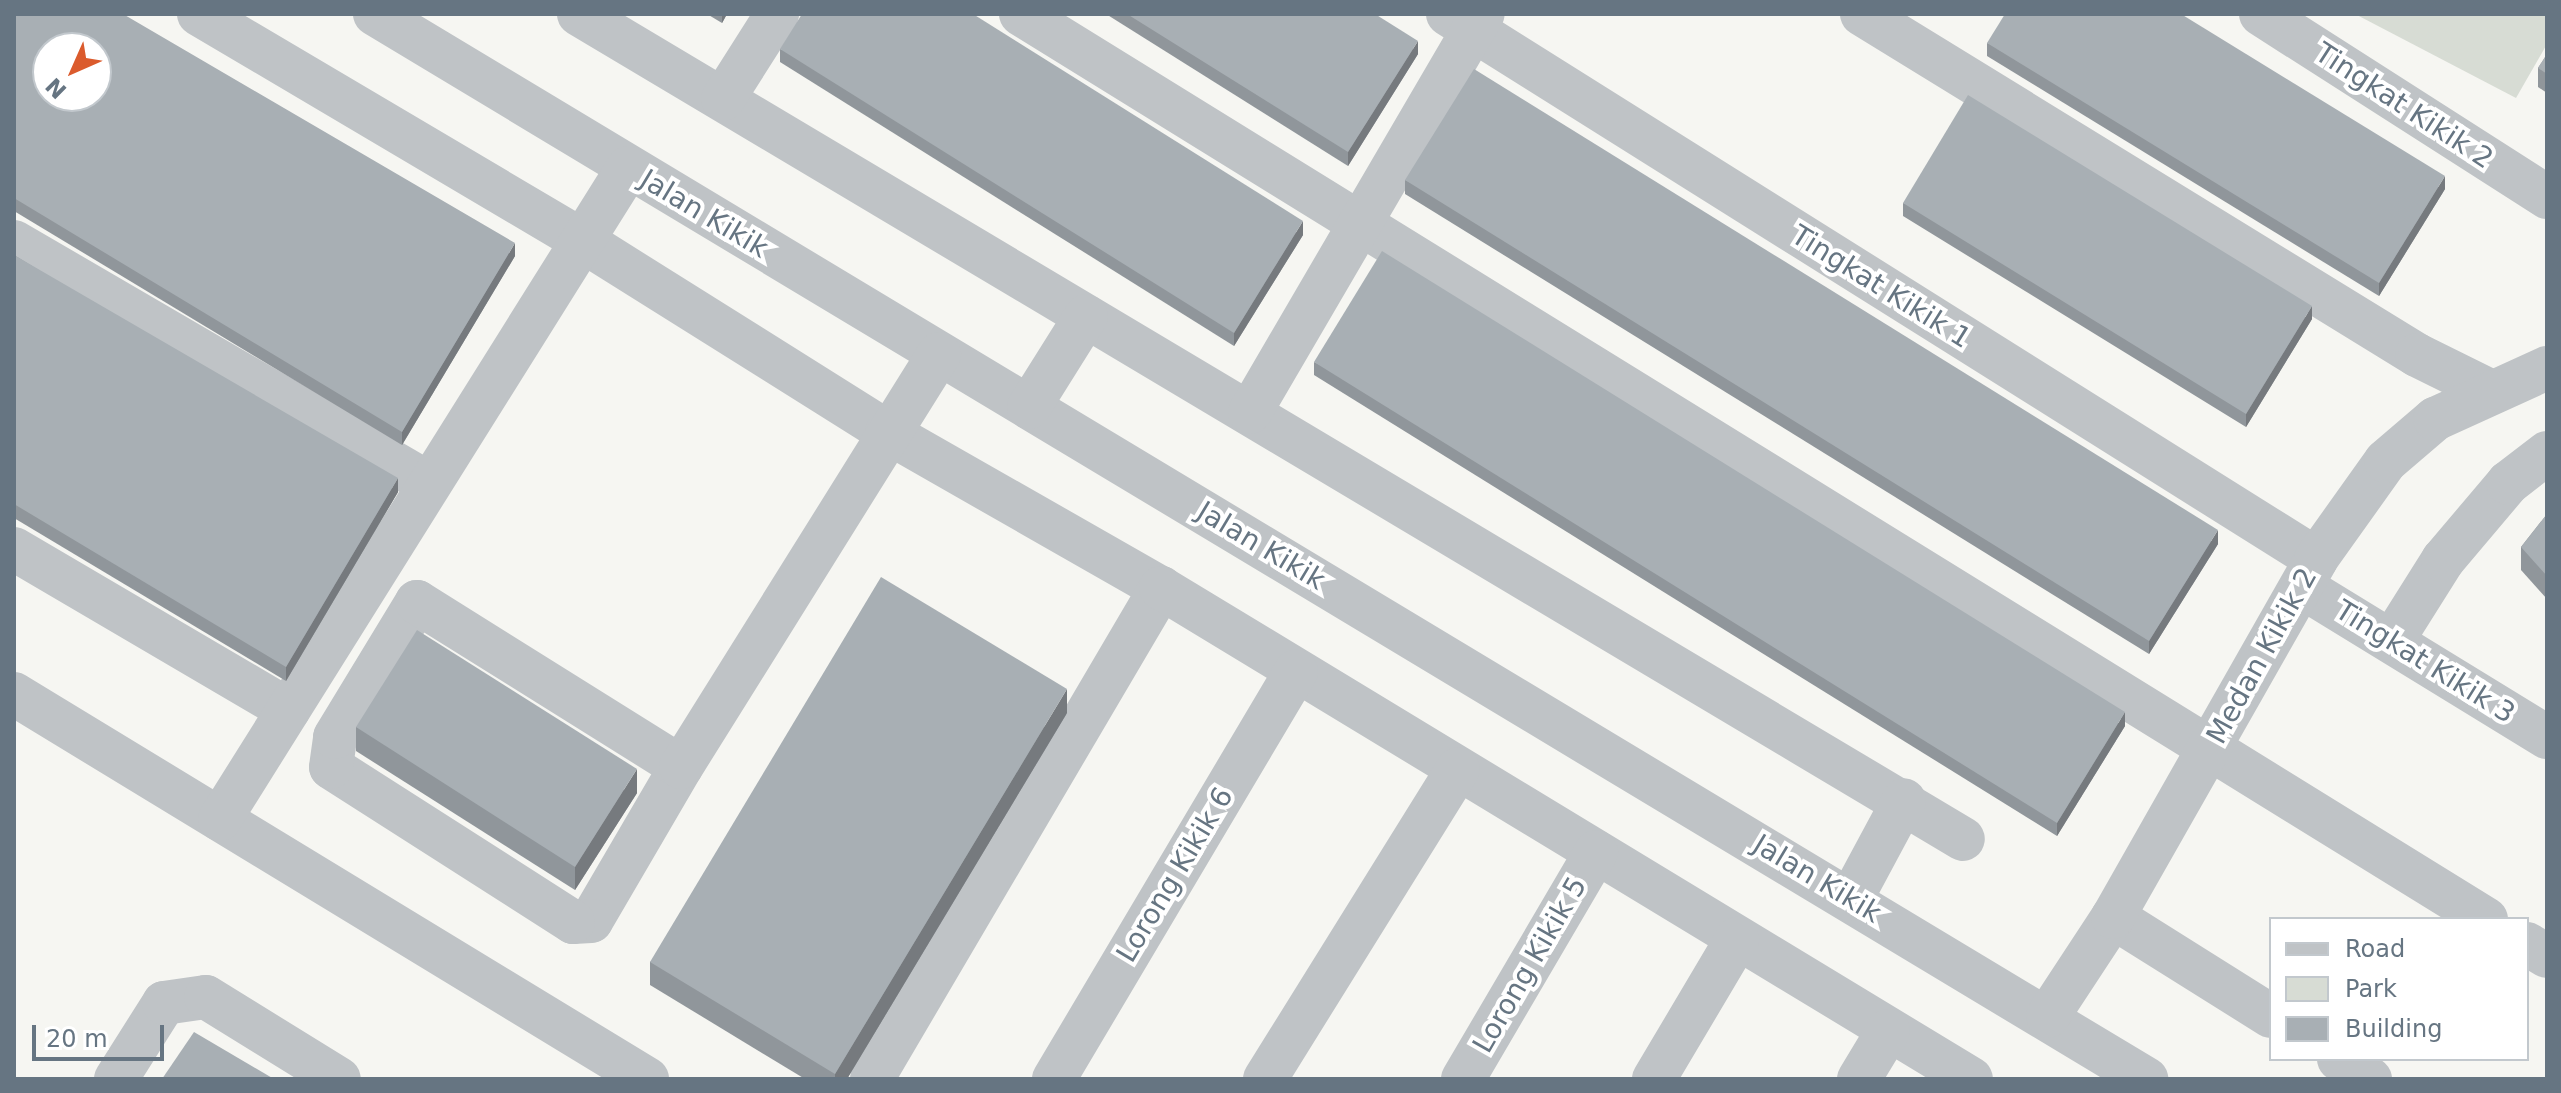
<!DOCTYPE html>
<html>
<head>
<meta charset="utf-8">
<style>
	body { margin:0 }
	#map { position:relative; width:2561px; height:1093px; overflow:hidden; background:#f6f6f2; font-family:"DejaVu Sans",sans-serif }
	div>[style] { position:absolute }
	.green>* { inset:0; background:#d7dcd4 }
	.minor>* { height:44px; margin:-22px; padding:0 22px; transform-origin:22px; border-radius:22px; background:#bfc3c6 }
	.wall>* { inset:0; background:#90969b }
	.shaded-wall>* { inset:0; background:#767a7e }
	.building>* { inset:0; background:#a8afb4 }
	span { translate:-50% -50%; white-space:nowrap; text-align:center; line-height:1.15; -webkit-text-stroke:8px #fff; paint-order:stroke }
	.street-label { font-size:28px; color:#667582 }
	.frame { position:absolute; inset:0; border:16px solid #667582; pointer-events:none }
	.legend { position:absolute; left:2269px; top:917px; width:260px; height:144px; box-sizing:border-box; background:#fff; border:2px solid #c2c8cd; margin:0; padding:10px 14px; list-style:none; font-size:24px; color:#667582 }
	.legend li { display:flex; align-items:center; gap:16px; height:40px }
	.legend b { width:40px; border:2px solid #c2c8cd }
	.north { position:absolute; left:32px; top:32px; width:80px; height:80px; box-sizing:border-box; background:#fff; border:2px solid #c2c8cd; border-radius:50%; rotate:225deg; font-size:22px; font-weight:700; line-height:32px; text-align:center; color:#667582 }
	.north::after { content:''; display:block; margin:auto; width:28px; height:36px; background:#db5b2d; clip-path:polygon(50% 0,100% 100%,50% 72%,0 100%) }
	.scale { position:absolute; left:32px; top:1025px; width:132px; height:36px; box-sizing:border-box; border:4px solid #667582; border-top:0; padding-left:10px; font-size:24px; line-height:28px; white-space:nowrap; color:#667582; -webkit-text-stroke:6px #fff; paint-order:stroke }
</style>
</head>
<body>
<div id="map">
	<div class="green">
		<i style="clip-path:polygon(2355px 14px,2547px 14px,2547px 44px,2516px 98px)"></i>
	</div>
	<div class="minor">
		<i style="left:199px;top:14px;width:446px;rotate:30.6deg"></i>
		<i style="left:583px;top:241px;width:359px;rotate:32.1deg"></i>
		<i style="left:887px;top:432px;width:315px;rotate:29.7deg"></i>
		<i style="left:375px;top:14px;width:2067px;rotate:31.02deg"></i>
		<i style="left:579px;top:14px;width:1611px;rotate:30.8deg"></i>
		<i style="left:1021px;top:14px;width:1722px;rotate:31.71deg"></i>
		<i style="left:1448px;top:14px;width:1025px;rotate:32.12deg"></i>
		<i style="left:1862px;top:14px;width:651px;rotate:31.57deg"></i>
		<i style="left:2417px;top:355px;width:84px;rotate:26.3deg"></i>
		<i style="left:2261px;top:14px;width:340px;rotate:32.6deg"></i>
		<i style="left:723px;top:99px;width:101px;rotate:-57.6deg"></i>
		<i style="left:14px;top:242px;width:480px;rotate:30.2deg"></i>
		<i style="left:1029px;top:407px;width:107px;rotate:-57.9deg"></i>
		<i style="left:1250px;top:412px;width:461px;rotate:-59.7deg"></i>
		<i style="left:14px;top:549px;width:318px;rotate:30.4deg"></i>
		<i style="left:2302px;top:587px;width:287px;rotate:31.5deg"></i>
		<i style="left:2392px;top:641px;width:96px;rotate:-57.8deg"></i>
		<i style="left:2443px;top:560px;width:101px;rotate:-49.8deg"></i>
		<i style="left:2508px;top:483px;width:49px;rotate:-37.6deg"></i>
		<i style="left:14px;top:694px;width:741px;rotate:31.31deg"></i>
		<i style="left:681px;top:767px;width:178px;rotate:120.3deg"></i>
		<i style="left:591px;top:921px;width:18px;rotate:177deg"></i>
		<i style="left:573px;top:922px;width:287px;rotate:-147.4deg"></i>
		<i style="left:331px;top:767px;width:30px;rotate:-82deg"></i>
		<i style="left:335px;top:737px;width:158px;rotate:-58.7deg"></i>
		<i style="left:417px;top:602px;width:311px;rotate:32deg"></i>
		<i style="left:681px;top:767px;width:487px;rotate:-58deg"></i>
		<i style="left:220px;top:819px;width:768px;rotate:-57.92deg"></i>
		<i style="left:1851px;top:899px;width:112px;rotate:-61.8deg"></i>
		<i style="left:2113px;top:917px;width:186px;rotate:32.1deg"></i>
		<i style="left:2527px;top:944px;width:23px;rotate:31deg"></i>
		<i style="left:2048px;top:1016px;width:118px;rotate:-56.7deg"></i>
		<i style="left:2113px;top:917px;width:412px;rotate:-60.4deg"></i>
		<i style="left:2316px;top:559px;width:120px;rotate:-54.5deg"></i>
		<i style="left:2386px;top:461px;width:65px;rotate:-40.6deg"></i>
		<i style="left:2435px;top:419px;width:123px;rotate:-24.5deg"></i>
		<i style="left:2339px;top:1059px;width:37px;rotate:33deg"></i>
		<i style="left:116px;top:1079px;width:90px;rotate:-57.7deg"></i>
		<i style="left:164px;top:1003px;width:42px;rotate:-8.1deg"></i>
		<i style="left:206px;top:997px;width:156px;rotate:31.7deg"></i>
		<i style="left:872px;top:1079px;width:570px;rotate:-59.52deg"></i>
		<i style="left:1161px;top:588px;width:947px;rotate:31.22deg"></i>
		<i style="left:1054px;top:1079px;width:474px;rotate:-59.3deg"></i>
		<i style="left:1265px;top:1079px;width:365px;rotate:-58.1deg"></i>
		<i style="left:1463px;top:1079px;width:263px;rotate:-59.6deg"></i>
		<i style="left:1654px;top:1079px;width:163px;rotate:-59.3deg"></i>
		<i style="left:1859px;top:1079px;width:56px;rotate:-58.9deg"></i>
	</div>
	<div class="wall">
		<i style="clip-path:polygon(14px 14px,515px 256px,402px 445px,14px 211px)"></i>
		<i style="clip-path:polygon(707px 14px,727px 14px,722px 23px)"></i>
		<i style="clip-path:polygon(1106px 14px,1375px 14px,1418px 54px,1348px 166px)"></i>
		<i style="clip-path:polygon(1987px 43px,2445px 189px,2379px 296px,1987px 56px)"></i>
		<i style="clip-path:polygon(780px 49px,1303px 235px,1234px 346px,780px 62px)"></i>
		<i style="clip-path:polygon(2547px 54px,2547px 93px,2538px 87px,2538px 68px)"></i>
		<i style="clip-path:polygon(1405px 180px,2218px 544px,2149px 654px,1405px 194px)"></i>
		<i style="clip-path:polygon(1903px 203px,2312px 319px,2246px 427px,1903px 216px)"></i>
		<i style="clip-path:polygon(14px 255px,398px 492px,286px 681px,14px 518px)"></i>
		<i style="clip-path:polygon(1314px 362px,2125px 726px,2057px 836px,1314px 375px)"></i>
		<i style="clip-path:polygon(2547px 514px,2547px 599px,2521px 570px,2521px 547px)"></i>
		<i style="clip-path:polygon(1067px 713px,847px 1079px,805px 1079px,650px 985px,650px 962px)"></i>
		<i style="clip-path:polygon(356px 727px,637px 793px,575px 890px,356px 751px)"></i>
	</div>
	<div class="shaded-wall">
		<i style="clip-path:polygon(722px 14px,727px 14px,722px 23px)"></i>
		<i style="clip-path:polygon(1418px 41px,1418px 54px,1348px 166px,1348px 152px)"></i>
		<i style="clip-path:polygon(2445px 176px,2445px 189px,2379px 296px,2379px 283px)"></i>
		<i style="clip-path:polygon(1303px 221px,1303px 235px,1234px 346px,1234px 333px)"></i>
		<i style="clip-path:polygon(515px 243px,515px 256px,402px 445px,402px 432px)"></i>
		<i style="clip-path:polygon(2312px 306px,2312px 319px,2246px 427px,2246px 414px)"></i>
		<i style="clip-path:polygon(398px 478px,398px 492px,286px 681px,286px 667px)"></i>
		<i style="clip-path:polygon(2218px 530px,2218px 544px,2149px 654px,2149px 641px)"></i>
		<i style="clip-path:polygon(1067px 689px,1067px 713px,847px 1079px,835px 1079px,835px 1074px)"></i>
		<i style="clip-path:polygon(2125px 712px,2125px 726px,2057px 836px,2057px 823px)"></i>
		<i style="clip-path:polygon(637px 769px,637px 793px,575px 890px,575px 867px)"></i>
	</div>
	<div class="building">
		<i style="clip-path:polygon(evenodd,14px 14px,123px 14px,515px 243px,402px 432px,14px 198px,14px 14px,48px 48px,96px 48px,96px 96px,48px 96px,48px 48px)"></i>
		<i style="clip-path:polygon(802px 14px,973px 14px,1303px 221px,1234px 333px,780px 49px)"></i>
		<i style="clip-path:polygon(1127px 14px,1375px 14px,1418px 41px,1348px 152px)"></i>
		<i style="clip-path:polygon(2005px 14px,2181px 14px,2445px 176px,2379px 283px,1987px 43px)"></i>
		<i style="clip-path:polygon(2547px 54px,2547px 74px,2538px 68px)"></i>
		<i style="clip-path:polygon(1474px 69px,2218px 530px,2149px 641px,1405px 180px)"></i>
		<i style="clip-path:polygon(1968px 95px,2312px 306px,2246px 414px,1903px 203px)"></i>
		<i style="clip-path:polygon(1382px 251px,2125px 712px,2057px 823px,1314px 362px)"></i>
		<i style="clip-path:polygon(14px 255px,398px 478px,286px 667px,14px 504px)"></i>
		<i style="clip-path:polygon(2547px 514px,2547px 576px,2521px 547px)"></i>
		<i style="clip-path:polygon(881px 577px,1067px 689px,835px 1074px,650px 962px)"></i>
		<i style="clip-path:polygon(417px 630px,637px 769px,575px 867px,356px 727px)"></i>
		<i style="clip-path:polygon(194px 1032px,274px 1079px,162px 1079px)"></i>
	</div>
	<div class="street-label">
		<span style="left:2404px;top:106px;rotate:33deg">Tingkat Kikik 2</span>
		<span style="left:704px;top:214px;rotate:31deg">Jalan Kikik</span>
		<span style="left:1881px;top:287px;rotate:32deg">Tingkat Kikik 1</span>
		<span style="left:1261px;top:546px;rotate:31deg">Jalan Kikik</span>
		<span style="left:2262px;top:656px;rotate:-61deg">Medan Kikik 2</span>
		<span style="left:2425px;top:662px;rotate:32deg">Tingkat Kikik 3</span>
		<span style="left:1175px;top:875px;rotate:-59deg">Lorong Kikik 6</span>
		<span style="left:1817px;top:879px;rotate:31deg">Jalan Kikik</span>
		<span style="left:1530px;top:965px;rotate:-60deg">Lorong Kikik 5</span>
	</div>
	<div class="frame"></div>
	<ul class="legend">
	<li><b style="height:10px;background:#bfc3c6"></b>Road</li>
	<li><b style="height:22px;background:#d7dcd4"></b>Park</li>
	<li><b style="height:22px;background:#a8afb4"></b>Building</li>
	</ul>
	<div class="north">N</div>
	<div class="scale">20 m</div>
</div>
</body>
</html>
